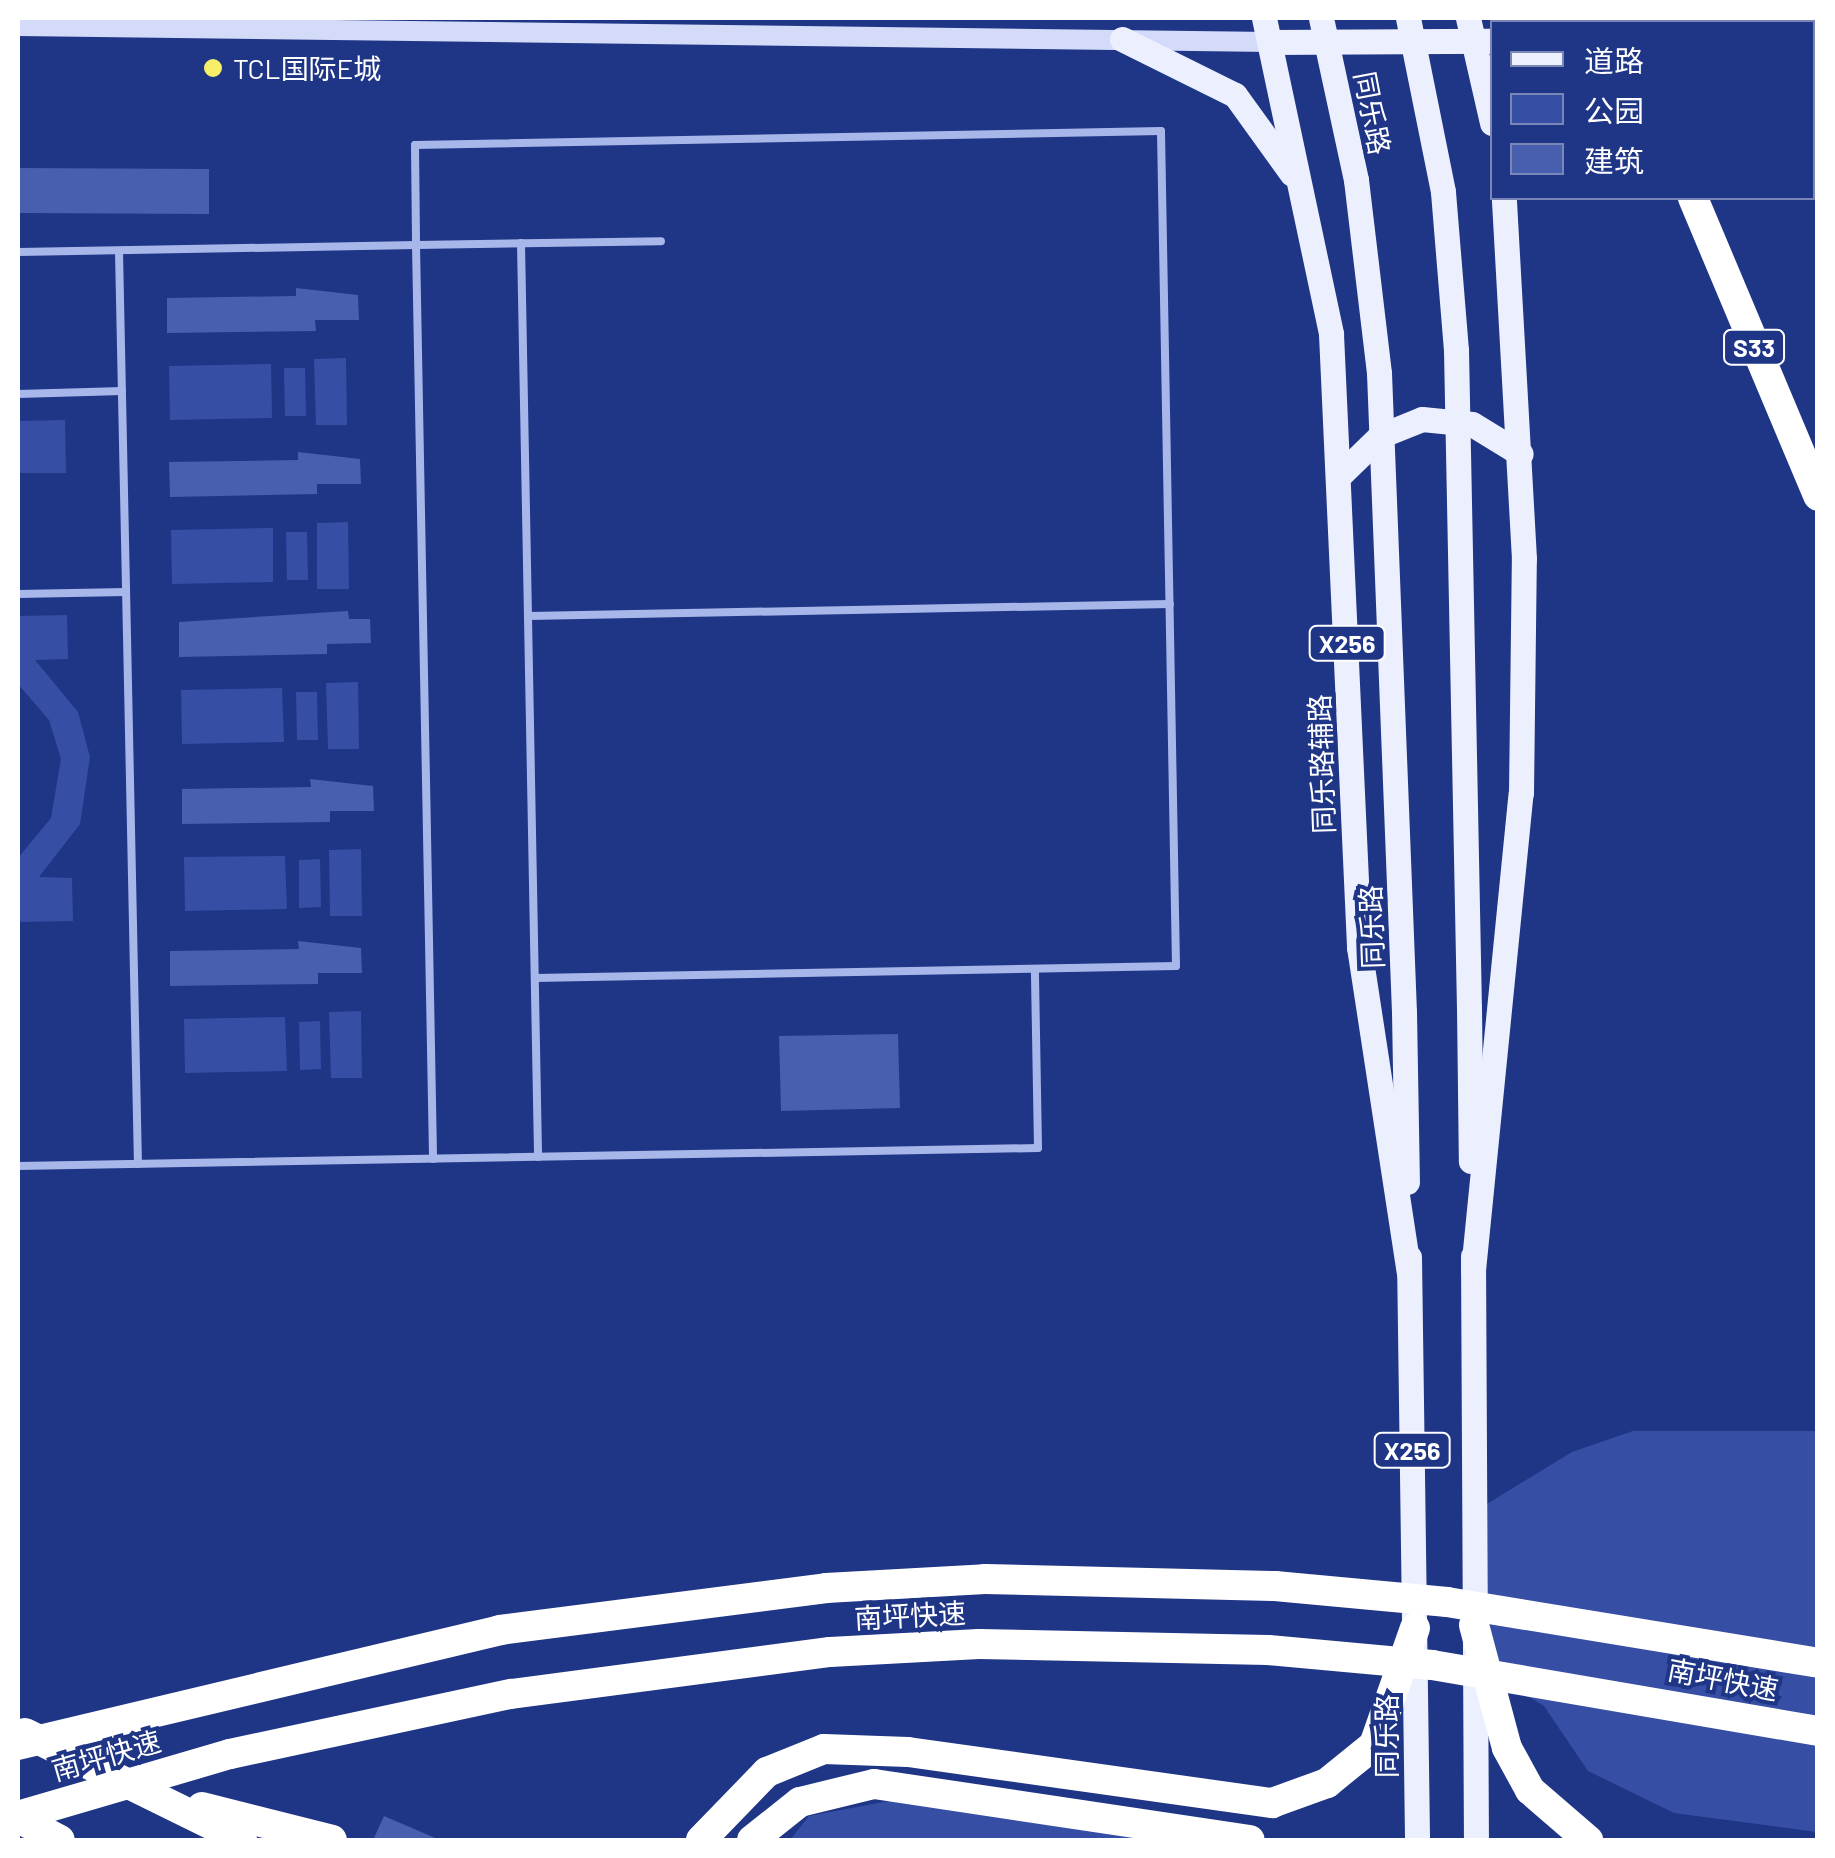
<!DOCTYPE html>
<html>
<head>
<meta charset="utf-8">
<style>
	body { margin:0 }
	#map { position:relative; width:1835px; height:1858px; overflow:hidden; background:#1f3586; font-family:Barlow,"Noto Sans SC",sans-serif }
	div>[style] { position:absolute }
	.green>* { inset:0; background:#364fa5 }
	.building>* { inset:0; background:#485eaf }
	.lane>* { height:8px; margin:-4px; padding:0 4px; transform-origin:4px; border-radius:4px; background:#a8b7ea }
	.secondary>* { height:20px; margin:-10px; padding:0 10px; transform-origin:10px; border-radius:10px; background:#d3dbf8 }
	.primary>* { height:25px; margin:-12.5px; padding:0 12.5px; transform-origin:12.5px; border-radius:12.5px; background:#eceffe }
	.highway>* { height:30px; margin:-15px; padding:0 15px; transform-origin:15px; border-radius:15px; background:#fff }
	.primary-bridge>* { height:25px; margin:-12.5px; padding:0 12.5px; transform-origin:12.5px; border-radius:12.5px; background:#eceffe }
	.highway-bridge>* { height:30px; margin:-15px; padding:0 15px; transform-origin:15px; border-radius:15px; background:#fff }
	.dots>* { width:28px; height:28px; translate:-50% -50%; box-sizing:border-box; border:5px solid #1f3586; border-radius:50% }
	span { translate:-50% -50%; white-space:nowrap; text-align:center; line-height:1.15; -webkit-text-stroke:8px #1f3586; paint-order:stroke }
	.shield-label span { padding:2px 8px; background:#1f3586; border:2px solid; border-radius:8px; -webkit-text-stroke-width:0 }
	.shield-label { font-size:25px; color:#fff; font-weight:700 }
	.poi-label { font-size:28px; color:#fff }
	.left { translate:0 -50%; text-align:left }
	.street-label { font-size:28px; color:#fff }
	.frame { position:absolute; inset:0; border:20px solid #fff; pointer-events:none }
	.legend { position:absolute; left:1490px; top:20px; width:325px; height:180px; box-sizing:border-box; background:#1f3586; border:2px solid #7986b6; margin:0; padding:12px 18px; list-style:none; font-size:30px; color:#fff }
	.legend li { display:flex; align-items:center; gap:20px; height:50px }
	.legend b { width:50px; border:2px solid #7986b6 }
</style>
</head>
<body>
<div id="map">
	<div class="green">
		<i style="clip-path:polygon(346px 358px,347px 425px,316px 425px,314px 359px)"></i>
		<i style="clip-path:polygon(271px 364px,272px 418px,170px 420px,169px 366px)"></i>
		<i style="clip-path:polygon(284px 368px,305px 368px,306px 416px,285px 416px)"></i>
		<i style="clip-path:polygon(65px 420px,66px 473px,18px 473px,18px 421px)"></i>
		<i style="clip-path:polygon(348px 522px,349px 589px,317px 589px,317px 523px)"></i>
		<i style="clip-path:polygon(273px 528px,273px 582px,172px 584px,171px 530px)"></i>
		<i style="clip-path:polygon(286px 532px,307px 532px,308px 580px,287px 580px)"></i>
		<i style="clip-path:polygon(67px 615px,68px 659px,35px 660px,78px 712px,90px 757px,80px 824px,39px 877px,72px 878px,73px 921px,18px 922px,18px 858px,51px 818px,61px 759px,49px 720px,18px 684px,18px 616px)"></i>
		<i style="clip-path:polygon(358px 682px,359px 749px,328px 749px,326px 683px)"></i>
		<i style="clip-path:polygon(282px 688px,284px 742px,182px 744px,181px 690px)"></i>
		<i style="clip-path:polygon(296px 692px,317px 692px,318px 740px,297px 740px)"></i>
		<i style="clip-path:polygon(361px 849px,362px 916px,330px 916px,329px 850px)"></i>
		<i style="clip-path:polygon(285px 856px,287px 909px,185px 911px,184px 857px)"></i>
		<i style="clip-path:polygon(320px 859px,321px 907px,299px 908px,299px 860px)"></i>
		<i style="clip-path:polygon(361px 1011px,362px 1078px,331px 1078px,329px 1012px)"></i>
		<i style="clip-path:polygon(285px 1017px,287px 1071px,185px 1073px,184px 1019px)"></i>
		<i style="clip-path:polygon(320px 1021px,321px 1069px,300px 1070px,299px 1022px)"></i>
		<i style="clip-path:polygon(1633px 1431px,1817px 1431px,1817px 1832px,1674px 1813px,1588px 1771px,1544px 1706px,1491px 1674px,1482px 1507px,1572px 1452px)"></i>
		<i style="clip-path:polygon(910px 1797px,1162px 1840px,790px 1840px,809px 1816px)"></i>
	</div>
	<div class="building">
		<i style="clip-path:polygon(19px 168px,209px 169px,209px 214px,18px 213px)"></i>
		<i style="clip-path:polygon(296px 288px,358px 295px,359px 320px,315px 320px,316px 331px,167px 333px,167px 298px,296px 296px)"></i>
		<i style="clip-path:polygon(298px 452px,360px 459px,361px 484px,317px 484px,317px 494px,170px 497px,169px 462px,298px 460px)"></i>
		<i style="clip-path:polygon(348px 611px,349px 619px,370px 619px,371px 643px,327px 644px,327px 654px,179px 657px,179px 622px)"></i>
		<i style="clip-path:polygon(310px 779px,373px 786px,374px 811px,330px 811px,330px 822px,182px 824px,182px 789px,311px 787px)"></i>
		<i style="clip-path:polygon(298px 941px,361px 948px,362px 973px,318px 973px,318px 984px,170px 986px,170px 951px,299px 949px)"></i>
		<i style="clip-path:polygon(898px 1034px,900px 1108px,781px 1111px,779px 1036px)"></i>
		<i style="clip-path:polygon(384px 1816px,440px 1840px,373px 1840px)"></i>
	</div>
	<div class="lane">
		<i style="left:521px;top:243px;width:914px;rotate:88.93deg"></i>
		<i style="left:119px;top:251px;width:913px;rotate:88.81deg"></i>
		<i style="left:18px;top:252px;width:398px;rotate:-1deg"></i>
		<i style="left:416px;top:245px;width:914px;rotate:88.93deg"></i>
		<i style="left:18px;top:394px;width:104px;rotate:-1.7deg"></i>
		<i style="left:18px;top:594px;width:108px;rotate:-1.1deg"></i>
		<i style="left:529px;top:616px;width:641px;rotate:-1.07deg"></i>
		<i style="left:535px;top:978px;width:641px;rotate:-1.07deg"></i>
		<i style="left:1176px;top:966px;width:835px;rotate:-91.03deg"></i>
		<i style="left:1161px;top:131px;width:746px;rotate:178.92deg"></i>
		<i style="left:415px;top:145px;width:100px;rotate:89.4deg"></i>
		<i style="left:416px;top:245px;width:245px;rotate:-0.9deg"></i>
		<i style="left:18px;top:1166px;width:1020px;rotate:-1.01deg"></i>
		<i style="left:1038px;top:1148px;width:179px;rotate:-91deg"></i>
	</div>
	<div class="secondary">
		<i style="left:18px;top:26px;width:1253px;rotate:0.73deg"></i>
	</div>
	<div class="primary">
		<i style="left:1264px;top:18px;width:323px;rotate:78deg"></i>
		<i style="left:1331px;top:334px;width:614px;rotate:87.38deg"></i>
		<i style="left:1359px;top:947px;width:329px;rotate:81.3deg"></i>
		<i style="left:1468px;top:18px;width:108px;rotate:77.1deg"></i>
		<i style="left:1122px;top:39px;width:126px;rotate:26.4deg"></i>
		<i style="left:1235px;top:95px;width:97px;rotate:54.2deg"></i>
		<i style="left:1271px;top:42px;width:221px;rotate:-0.3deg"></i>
		<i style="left:1812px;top:50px;width:6px"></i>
		<i style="left:1342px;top:473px;width:53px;rotate:-44.2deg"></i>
		<i style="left:1380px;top:436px;width:45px;rotate:-22deg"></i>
		<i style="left:1422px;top:419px;width:50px;rotate:5.7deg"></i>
		<i style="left:1472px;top:424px;width:57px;rotate:31.5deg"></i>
		<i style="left:1469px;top:1008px;width:153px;rotate:89.3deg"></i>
		<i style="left:1404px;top:1012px;width:170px;rotate:89deg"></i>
		<i style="left:1473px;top:1256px;width:584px;rotate:89.71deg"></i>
		<i style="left:1409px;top:1257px;width:583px;rotate:89.21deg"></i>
		<i style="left:1473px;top:1270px;width:479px;rotate:-84.3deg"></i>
		<i style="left:1521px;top:793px;width:234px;rotate:-89.3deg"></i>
		<i style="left:1524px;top:559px;width:362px;rotate:-93.2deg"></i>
	</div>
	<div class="highway">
		<i style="left:1620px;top:18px;width:5px;rotate:53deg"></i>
		<i style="left:1747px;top:18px;width:5px;rotate:53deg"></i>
		<i style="left:1812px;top:126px;width:11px;rotate:56deg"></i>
		<i style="left:1693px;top:198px;width:323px;rotate:67.2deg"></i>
		<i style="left:1474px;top:1625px;width:127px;rotate:75deg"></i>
		<i style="left:1507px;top:1748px;width:48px;rotate:61.3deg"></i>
		<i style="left:1530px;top:1790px;width:77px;rotate:40.8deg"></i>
		<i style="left:25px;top:1733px;width:242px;rotate:26.2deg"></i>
		<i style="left:202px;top:1807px;width:134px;rotate:14.2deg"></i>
		<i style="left:18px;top:1818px;width:47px;rotate:27.6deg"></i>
		<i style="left:701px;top:1840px;width:95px;rotate:-45.9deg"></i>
		<i style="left:767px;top:1772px;width:61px;rotate:-22deg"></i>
		<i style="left:824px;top:1749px;width:84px;rotate:2deg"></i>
		<i style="left:908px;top:1752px;width:368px;rotate:8deg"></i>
		<i style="left:1272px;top:1803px;width:59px;rotate:-20deg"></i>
		<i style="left:1327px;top:1783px;width:60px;rotate:-39deg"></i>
		<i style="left:1374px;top:1745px;width:124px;rotate:-70.7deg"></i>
		<i style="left:752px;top:1840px;width:61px;rotate:-38.4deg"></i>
		<i style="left:800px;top:1802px;width:76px;rotate:-13.7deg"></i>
		<i style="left:874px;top:1784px;width:380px;rotate:8.5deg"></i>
	</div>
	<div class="primary-bridge">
		<i style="left:1321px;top:18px;width:166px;rotate:77.8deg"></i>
		<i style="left:1356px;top:180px;width:194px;rotate:83.2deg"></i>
		<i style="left:1379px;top:373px;width:639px;rotate:87.76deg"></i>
		<i style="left:1408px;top:18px;width:177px;rotate:78.6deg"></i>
		<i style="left:1443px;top:192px;width:159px;rotate:85.3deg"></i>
		<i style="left:1456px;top:350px;width:658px;rotate:88.87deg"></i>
	</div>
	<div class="highway-bridge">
		<i style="left:18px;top:1745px;width:496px;rotate:-13.4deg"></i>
		<i style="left:500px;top:1630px;width:329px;rotate:-7.3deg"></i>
		<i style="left:826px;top:1588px;width:159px;rotate:-3.2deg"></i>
		<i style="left:985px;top:1579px;width:290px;rotate:1.4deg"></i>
		<i style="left:1275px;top:1586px;width:173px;rotate:5.3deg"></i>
		<i style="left:1447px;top:1602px;width:376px;rotate:9.3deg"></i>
		<i style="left:18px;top:1816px;width:221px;rotate:-16.3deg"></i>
		<i style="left:230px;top:1754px;width:287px;rotate:-12.1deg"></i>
		<i style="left:511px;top:1694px;width:322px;rotate:-7.5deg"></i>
		<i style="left:830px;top:1652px;width:149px;rotate:-3.1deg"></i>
		<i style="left:979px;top:1644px;width:289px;rotate:1.2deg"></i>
		<i style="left:1268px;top:1650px;width:165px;rotate:5.2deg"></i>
		<i style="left:1432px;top:1665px;width:392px;rotate:9.7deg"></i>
	</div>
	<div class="dots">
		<i style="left:213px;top:68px;background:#f8ef68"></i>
	</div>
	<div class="shield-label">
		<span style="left:1754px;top:347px">S33</span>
		<span style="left:1347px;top:643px">X256</span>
		<span style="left:1412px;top:1450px">X256</span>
	</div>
	<div class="poi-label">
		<span class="left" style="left:233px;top:68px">TCL国际E城</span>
	</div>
	<div class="street-label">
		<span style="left:1373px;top:113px;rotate:79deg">同乐路</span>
		<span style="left:1321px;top:764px;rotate:-92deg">同乐路辅路</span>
		<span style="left:1371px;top:927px;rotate:-92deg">同乐路</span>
		<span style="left:910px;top:1615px;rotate:-3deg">南坪快速</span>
		<span style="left:1723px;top:1679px;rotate:11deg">南坪快速</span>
		<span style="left:1386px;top:1736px;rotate:-90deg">同乐路</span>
		<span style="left:106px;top:1755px;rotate:-16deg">南坪快速</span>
	</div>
	<div class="frame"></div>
	<ul class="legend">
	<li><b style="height:12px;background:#eceffe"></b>道路</li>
	<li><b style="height:28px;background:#364fa5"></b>公园</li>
	<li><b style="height:28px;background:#485eaf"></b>建筑</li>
	</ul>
</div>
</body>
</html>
